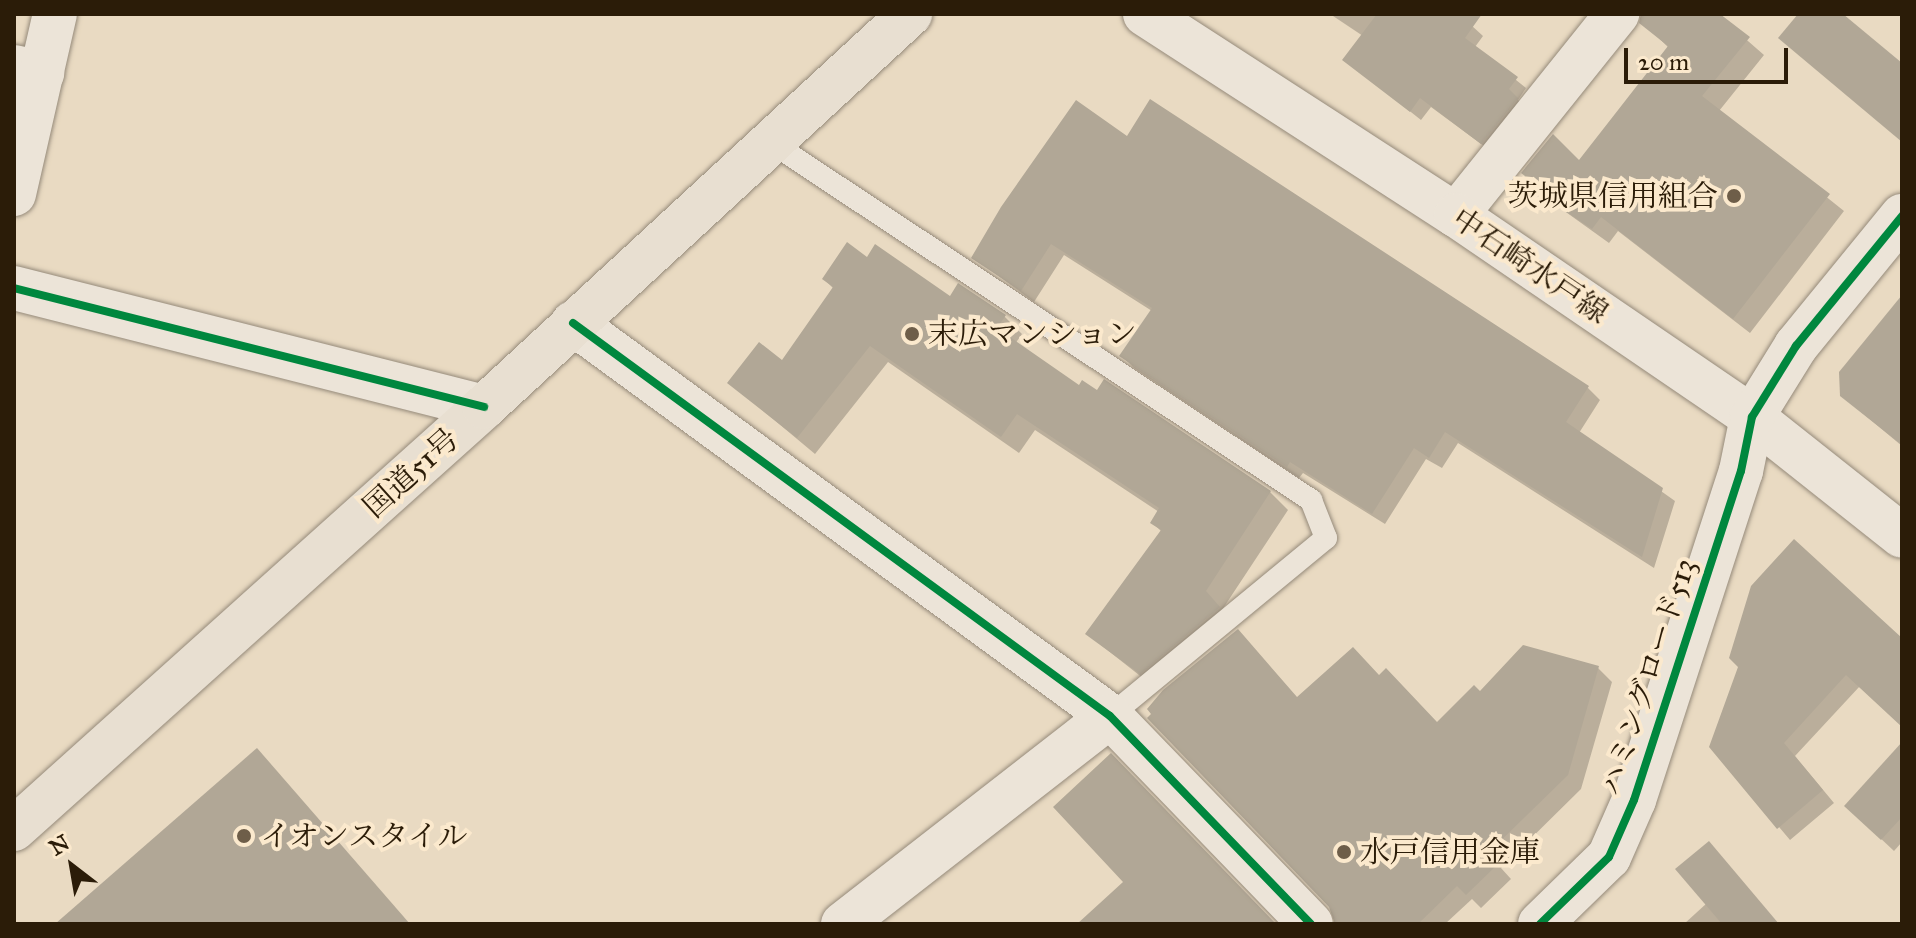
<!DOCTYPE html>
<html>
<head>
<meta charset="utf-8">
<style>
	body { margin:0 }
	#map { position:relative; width:1916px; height:938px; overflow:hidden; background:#e9dac2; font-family:"IM FELL Great Primer","Noto Serif JP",serif }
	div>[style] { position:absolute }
	.shadow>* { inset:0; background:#0003 }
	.building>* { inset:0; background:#b1a796 }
	.roads { filter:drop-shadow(0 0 2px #958a7a) drop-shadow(0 0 2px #958a7a) }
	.lane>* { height:22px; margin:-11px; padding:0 11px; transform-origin:11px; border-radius:11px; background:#ece4d8 }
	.street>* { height:44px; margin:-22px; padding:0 22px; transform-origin:22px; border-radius:22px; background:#ece4d8 }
	.secondary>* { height:44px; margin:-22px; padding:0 22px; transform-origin:22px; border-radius:22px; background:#ece4d8 }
	.highway>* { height:44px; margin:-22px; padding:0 22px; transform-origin:22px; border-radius:22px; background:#e8dfd1 }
	.cycleway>* { height:8px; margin:-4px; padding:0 4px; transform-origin:4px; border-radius:4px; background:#00873e }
	.dots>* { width:22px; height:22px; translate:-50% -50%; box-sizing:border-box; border:4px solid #fbe9cd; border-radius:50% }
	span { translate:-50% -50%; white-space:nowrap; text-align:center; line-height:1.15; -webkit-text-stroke:8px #fbe9cd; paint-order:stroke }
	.poi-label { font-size:30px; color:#2b1c08 }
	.right { translate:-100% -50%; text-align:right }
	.left { translate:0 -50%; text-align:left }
	.street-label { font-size:30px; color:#2b1c08 }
	.frame { position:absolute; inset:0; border:16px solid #2b1c08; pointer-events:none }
	.north { position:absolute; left:32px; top:826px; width:80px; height:80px; -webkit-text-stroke:6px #fbe9cd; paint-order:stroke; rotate:329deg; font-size:22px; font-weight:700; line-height:32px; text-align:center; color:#2b1c08 }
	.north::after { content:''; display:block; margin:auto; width:28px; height:36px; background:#2b1c08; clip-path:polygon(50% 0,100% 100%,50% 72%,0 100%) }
	.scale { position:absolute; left:1624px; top:48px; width:164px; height:36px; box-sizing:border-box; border:4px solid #2b1c08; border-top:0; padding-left:10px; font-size:24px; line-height:28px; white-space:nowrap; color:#2b1c08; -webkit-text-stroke:6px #fbe9cd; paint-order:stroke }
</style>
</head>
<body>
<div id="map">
	<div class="shadow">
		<i style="clip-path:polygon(1330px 14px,1459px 14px,1483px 36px,1475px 47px,1526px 88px,1518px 100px,1527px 109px,1492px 152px,1431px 107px,1421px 120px,1345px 60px,1363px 36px)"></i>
		<i style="clip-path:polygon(1654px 14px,1717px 14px,1764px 55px,1719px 111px,1844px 211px,1750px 333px,1618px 231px,1609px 243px,1524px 182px,1580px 163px,1669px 48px,1645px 25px)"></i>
		<i style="clip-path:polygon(1151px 102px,1588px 388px,1600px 400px,1579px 433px,1675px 501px,1654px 568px,1458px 443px,1442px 468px,1426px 459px,1385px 524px,1303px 473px,1299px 478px,1134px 368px,1122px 356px,1152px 311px,1064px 255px,1034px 302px,974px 258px,1127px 139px)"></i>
		<i style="clip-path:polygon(868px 259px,951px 299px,1004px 316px,1022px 334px,1015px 344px,1079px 388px,1270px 492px,1288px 510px,1222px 610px,1158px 690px,1087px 634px,1162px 532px,1152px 522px,1159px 512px,1035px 430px,1019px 453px,888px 362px,815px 454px,730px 383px,782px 363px,834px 289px,824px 279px)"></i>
		<i style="clip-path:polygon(1902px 328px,1902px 446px,1842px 396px)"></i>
		<i style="clip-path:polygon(1902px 641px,1902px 725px,1860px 686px,1795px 756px,1834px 803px,1790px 840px,1711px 747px)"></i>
		<i style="clip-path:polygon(1598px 668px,1612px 682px,1581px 789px,1501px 868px,1511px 879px,1481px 908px,1472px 899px,1445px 924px,1335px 924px,1298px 699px,1380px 677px,1438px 724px,1480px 694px)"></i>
		<i style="clip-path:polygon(1902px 745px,1902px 842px,1894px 851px,1859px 818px)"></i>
		<i style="clip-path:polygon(1707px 903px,1778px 924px,1684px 924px)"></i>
	</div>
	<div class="building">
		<i style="clip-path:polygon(1377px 14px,1482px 14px,1465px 38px,1518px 77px,1509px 89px,1518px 98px,1481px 144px,1420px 98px,1410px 112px,1342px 60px)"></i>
		<i style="clip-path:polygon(1641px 14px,1720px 14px,1750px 37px,1702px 96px,1830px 194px,1733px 319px,1601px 217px,1592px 229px,1521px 182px,1525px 176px,1521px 173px,1553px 134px,1579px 160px,1668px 46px,1639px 23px)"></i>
		<i style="clip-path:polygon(1798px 14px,1843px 14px,1902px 63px,1902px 142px,1778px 38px)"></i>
		<i style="clip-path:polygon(1150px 99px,1589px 386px,1566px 422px,1663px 488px,1642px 557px,1445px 432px,1429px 458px,1414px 448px,1372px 514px,1290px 462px,1287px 467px,1119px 356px,1152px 308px,1051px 244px,1021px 291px,971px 258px,1001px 207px,1076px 100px,1127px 136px)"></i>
		<i style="clip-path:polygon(847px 242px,867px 257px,875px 244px,950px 296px,958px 283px,1006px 315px,997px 328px,1079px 385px,1082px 380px,1097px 390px,1104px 379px,1271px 491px,1206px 591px,1220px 607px,1140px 674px,1085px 634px,1161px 530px,1150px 523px,1159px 508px,1017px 414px,1001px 437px,870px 346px,797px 438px,727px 383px,759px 342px,782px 360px,833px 287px,822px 279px)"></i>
		<i style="clip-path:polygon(1902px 295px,1902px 445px,1840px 396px,1839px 372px)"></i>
		<i style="clip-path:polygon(1794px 539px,1902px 638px,1902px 727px,1846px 675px,1784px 743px,1823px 790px,1777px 829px,1709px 747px,1738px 667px,1729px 658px,1751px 586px)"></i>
		<i style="clip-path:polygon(1238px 629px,1297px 697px,1353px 647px,1379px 675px,1386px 668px,1437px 722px,1474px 685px,1480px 691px,1523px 645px,1599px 666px,1568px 775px,1488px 853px,1498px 864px,1466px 895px,1457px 886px,1418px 924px,1335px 924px,1329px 907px,1147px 718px,1151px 714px,1147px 709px,1163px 690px)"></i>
		<i style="clip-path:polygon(1902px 742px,1902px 817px,1881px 840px,1844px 806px)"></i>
		<i style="clip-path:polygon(257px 748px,410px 924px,55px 924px)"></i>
		<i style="clip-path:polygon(1111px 753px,1276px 924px,1077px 924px,1123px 882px,1053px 807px)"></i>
		<i style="clip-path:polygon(1709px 841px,1779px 924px,1722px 924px,1675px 869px)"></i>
	</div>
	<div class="roads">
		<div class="lane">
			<i style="left:772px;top:143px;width:647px;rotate:33.52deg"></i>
			<i style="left:1311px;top:500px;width:41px;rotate:68.5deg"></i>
			<i style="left:1326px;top:538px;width:280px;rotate:140.5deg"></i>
		</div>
		<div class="street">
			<i style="left:14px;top:67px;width:29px;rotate:12deg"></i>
			<i style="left:1456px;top:215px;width:258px;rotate:-51.3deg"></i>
			<i style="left:14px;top:288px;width:485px;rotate:14.2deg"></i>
			<i style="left:573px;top:323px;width:665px;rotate:36.2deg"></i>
			<i style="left:1110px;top:716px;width:289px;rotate:46deg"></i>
			<i style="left:843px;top:924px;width:338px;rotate:-37.9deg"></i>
		</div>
		<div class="secondary">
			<i style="left:1145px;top:14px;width:370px;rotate:32.9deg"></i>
			<i style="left:1456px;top:215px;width:358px;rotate:34.3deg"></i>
			<i style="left:1752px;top:417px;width:191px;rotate:38.4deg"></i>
			<i style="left:14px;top:194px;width:185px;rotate:-77.2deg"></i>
			<i style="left:1540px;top:924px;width:96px;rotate:-44.2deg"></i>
			<i style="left:1609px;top:857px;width:62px;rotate:-66.3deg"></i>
			<i style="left:1634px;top:800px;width:346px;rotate:-72deg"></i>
			<i style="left:1741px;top:471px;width:55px;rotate:-78.5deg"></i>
			<i style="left:1752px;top:417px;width:84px;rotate:-58.2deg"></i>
			<i style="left:1796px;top:346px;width:168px;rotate:-50.8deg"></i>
		</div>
		<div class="highway">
			<i style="left:14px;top:829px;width:632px;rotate:-41.92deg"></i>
			<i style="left:484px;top:407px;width:580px;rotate:-42.69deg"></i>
		</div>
	</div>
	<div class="cycleway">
		<i style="left:14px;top:288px;width:485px;rotate:14.2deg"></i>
		<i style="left:573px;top:323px;width:665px;rotate:36.2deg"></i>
		<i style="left:1110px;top:716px;width:289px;rotate:46deg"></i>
		<i style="left:1540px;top:924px;width:96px;rotate:-44.2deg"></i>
		<i style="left:1609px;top:857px;width:62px;rotate:-66.3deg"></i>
		<i style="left:1634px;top:800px;width:346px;rotate:-72deg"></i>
		<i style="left:1741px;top:471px;width:55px;rotate:-78.5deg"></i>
		<i style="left:1752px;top:417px;width:84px;rotate:-58.2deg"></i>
		<i style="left:1796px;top:346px;width:168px;rotate:-50.8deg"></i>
	</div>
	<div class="dots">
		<i style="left:1734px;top:196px;background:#6e5e49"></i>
		<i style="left:912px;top:334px;background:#6e5e49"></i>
		<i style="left:244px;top:836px;background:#6e5e49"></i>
		<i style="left:1344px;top:852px;background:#6e5e49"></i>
	</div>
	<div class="poi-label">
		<span class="right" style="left:1718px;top:196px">茨城県信用組合</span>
		<span class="left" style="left:928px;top:334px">末広マンション</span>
		<span class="left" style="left:260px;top:836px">イオンスタイル</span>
		<span class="left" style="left:1360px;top:852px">水戸信用金庫</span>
	</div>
	<div class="street-label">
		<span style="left:1530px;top:266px;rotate:34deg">中石崎水戸線</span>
		<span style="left:411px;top:473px;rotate:-42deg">国道51号</span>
		<span style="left:1648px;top:677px;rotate:-72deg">ハミングロード513</span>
	</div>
	<div class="frame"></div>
	<div class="north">N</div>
	<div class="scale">20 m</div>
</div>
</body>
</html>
